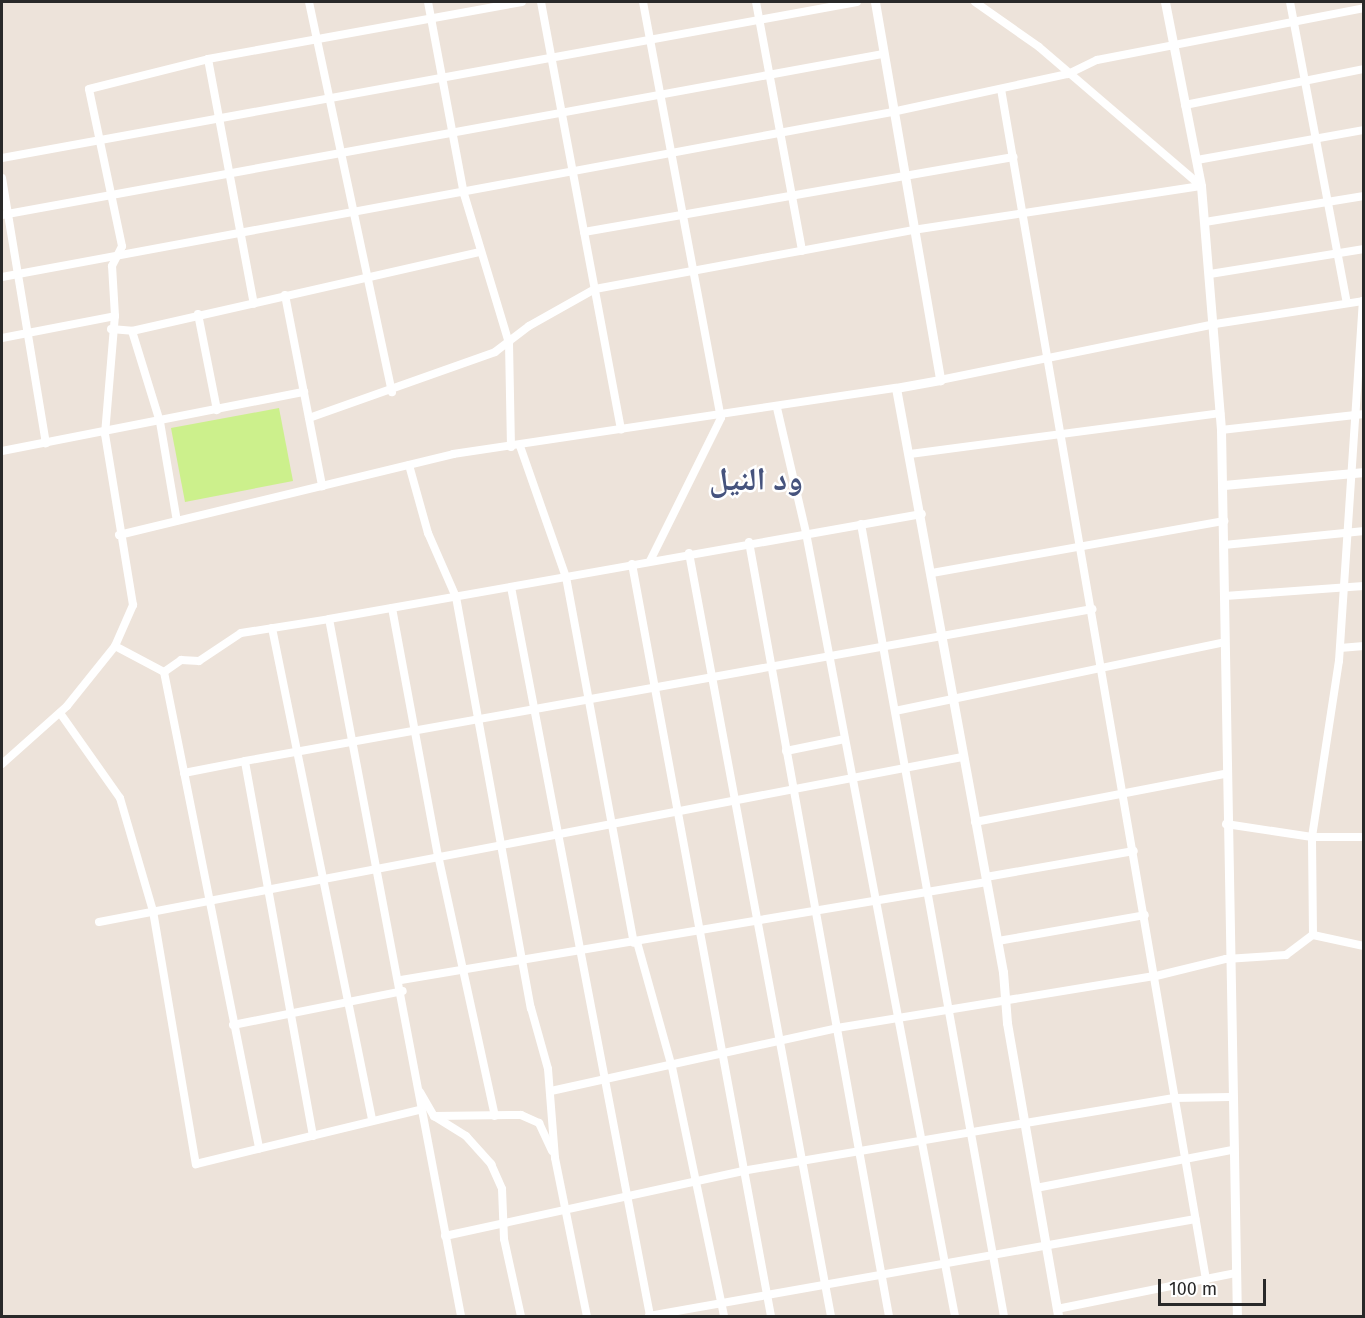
<!DOCTYPE html>
<html>
<head>
<meta charset="utf-8">
<style>
	body { margin:0 }
	#map { position:relative; width:1365px; height:1318px; overflow:hidden; background:#ede3da; font-family:"Fira Sans","Noto Naskh Arabic",sans-serif }
	div>[style] { position:absolute }
	.pitch>* { inset:0; background:#ccf08c }
	.minor>* { height:8px; margin:-4px; padding:0 4px; transform-origin:4px; border-radius:4px; background:#fff }
	.tertiary>* { height:9px; margin:-4.5px; padding:0 4.5px; transform-origin:4.5px; border-radius:4.5px; background:#fff }
	span { translate:-50% -50%; white-space:nowrap; text-align:center; line-height:1.15; -webkit-text-stroke:5px #fff; paint-order:stroke }
	.town-label { font-size:32px; color:#46537d; font-weight:700 }
	.frame { position:absolute; inset:0; border:3px solid #292929; pointer-events:none }
	.scale { position:absolute; left:1158px; top:1279px; width:108px; height:27px; box-sizing:border-box; border:3px solid #292929; border-top:0; padding-left:8px; font-size:18px; line-height:21px; white-space:nowrap; color:#292929; -webkit-text-stroke:4px #fff; paint-order:stroke }
</style>
</head>
<body>
<div id="map">
	<div class="pitch">
		<i style="clip-path:polygon(279px 408px,293px 481px,185px 502px,171px 428px)"></i>
	</div>
	<div class="minor">
		<i style="left:309px;top:2px;width:399px;rotate:78deg"></i>
		<i style="left:428px;top:2px;width:195px;rotate:79.4deg"></i>
		<i style="left:464px;top:194px;width:156px;rotate:73.2deg"></i>
		<i style="left:509px;top:343px;width:104px;rotate:88.9deg"></i>
		<i style="left:541px;top:2px;width:435px;rotate:79.4deg"></i>
		<i style="left:643px;top:2px;width:423px;rotate:79.4deg"></i>
		<i style="left:721px;top:418px;width:160px;rotate:116.4deg"></i>
		<i style="left:756px;top:2px;width:253px;rotate:79.5deg"></i>
		<i style="left:975px;top:2px;width:78px;rotate:35.1deg"></i>
		<i style="left:1039px;top:47px;width:213px;rotate:40.6deg"></i>
		<i style="left:1290px;top:2px;width:306px;rotate:79.3deg"></i>
		<i style="left:208px;top:59px;width:249px;rotate:79.4deg"></i>
		<i style="left:1001px;top:89px;width:1208px;rotate:80.23deg"></i>
		<i style="left:1185px;top:105px;width:183px;rotate:-11.4deg"></i>
		<i style="left:2px;top:158px;width:869px;rotate:-10.34deg"></i>
		<i style="left:1197px;top:160px;width:170px;rotate:-10.2deg"></i>
		<i style="left:2px;top:178px;width:269px;rotate:80.6deg"></i>
		<i style="left:2px;top:215px;width:896px;rotate:-10.36deg"></i>
		<i style="left:1205px;top:222px;width:161px;rotate:-9.3deg"></i>
		<i style="left:584px;top:232px;width:436px;rotate:-9.9deg"></i>
		<i style="left:1210px;top:274px;width:156px;rotate:-9.2deg"></i>
		<i style="left:2px;top:277px;width:905px;rotate:-10.5deg"></i>
		<i style="left:892px;top:112px;width:180px;rotate:-12.2deg"></i>
		<i style="left:1068px;top:74px;width:32px;rotate:-26deg"></i>
		<i style="left:1097px;top:60px;width:272px;rotate:-11deg"></i>
		<i style="left:285px;top:295px;width:195px;rotate:79deg"></i>
		<i style="left:198px;top:314px;width:98px;rotate:78.8deg"></i>
		<i style="left:111px;top:329px;width:21px;rotate:5deg"></i>
		<i style="left:132px;top:331px;width:356px;rotate:-12.8deg"></i>
		<i style="left:132px;top:331px;width:95px;rotate:72.9deg"></i>
		<i style="left:160px;top:422px;width:100px;rotate:80.3deg"></i>
		<i style="left:2px;top:338px;width:115px;rotate:-11deg"></i>
		<i style="left:940px;top:380px;width:281px;rotate:-11.5deg"></i>
		<i style="left:1215px;top:324px;width:151px;rotate:-8.8deg"></i>
		<i style="left:777px;top:408px;width:128px;rotate:76.9deg"></i>
		<i style="left:806px;top:533px;width:797px;rotate:79.23deg"></i>
		<i style="left:309px;top:418px;width:197px;rotate:-19.5deg"></i>
		<i style="left:495px;top:352px;width:43px;rotate:-37.4deg"></i>
		<i style="left:529px;top:326px;width:76px;rotate:-29.3deg"></i>
		<i style="left:595px;top:289px;width:323px;rotate:-10.5deg"></i>
		<i style="left:913px;top:230px;width:291px;rotate:-8.7deg"></i>
		<i style="left:1221px;top:430px;width:144px;rotate:-6.4deg"></i>
		<i style="left:520px;top:446px;width:139px;rotate:70.7deg"></i>
		<i style="left:566px;top:577px;width:372px;rotate:79.5deg"></i>
		<i style="left:2px;top:451px;width:308px;rotate:-11.1deg"></i>
		<i style="left:910px;top:454px;width:313px;rotate:-7.5deg"></i>
		<i style="left:409px;top:465px;width:71px;rotate:74.4deg"></i>
		<i style="left:428px;top:533px;width:70px;rotate:66.4deg"></i>
		<i style="left:456px;top:597px;width:418px;rotate:79.7deg"></i>
		<i style="left:531px;top:1008px;width:63px;rotate:74.4deg"></i>
		<i style="left:548px;top:1069px;width:89px;rotate:85.5deg"></i>
		<i style="left:555px;top:1158px;width:161px;rotate:78.6deg"></i>
		<i style="left:861px;top:524px;width:805px;rotate:79.77deg"></i>
		<i style="left:119px;top:535px;width:344px;rotate:-13.6deg"></i>
		<i style="left:453px;top:454px;width:448px;rotate:-8.5deg"></i>
		<i style="left:749px;top:542px;width:787px;rotate:79.75deg"></i>
		<i style="left:1224px;top:545px;width:141px;rotate:-5.7deg"></i>
		<i style="left:689px;top:553px;width:776px;rotate:79.46deg"></i>
		<i style="left:632px;top:564px;width:765px;rotate:79.53deg"></i>
		<i style="left:932px;top:573px;width:297px;rotate:-10.1deg"></i>
		<i style="left:511px;top:587px;width:742px;rotate:79.2deg"></i>
		<i style="left:1225px;top:596px;width:139px;rotate:-4.1deg"></i>
		<i style="left:392px;top:608px;width:251px;rotate:79.5deg"></i>
		<i style="left:438px;top:855px;width:267px;rotate:77.7deg"></i>
		<i style="left:272px;top:628px;width:501px;rotate:78.49deg"></i>
		<i style="left:115px;top:646px;width:55px;rotate:28deg"></i>
		<i style="left:164px;top:672px;width:21px;rotate:-35deg"></i>
		<i style="left:181px;top:660px;width:18px;rotate:3deg"></i>
		<i style="left:199px;top:661px;width:50px;rotate:-33.7deg"></i>
		<i style="left:241px;top:633px;width:89px;rotate:-9deg"></i>
		<i style="left:1340px;top:648px;width:24px;rotate:-5deg"></i>
		<i style="left:164px;top:672px;width:486px;rotate:78.7deg"></i>
		<i style="left:895px;top:711px;width:337px;rotate:-11.8deg"></i>
		<i style="left:60px;top:713px;width:104px;rotate:54.8deg"></i>
		<i style="left:120px;top:798px;width:118px;rotate:73.7deg"></i>
		<i style="left:153px;top:911px;width:257px;rotate:80.4deg"></i>
		<i style="left:196px;top:1164px;width:230px;rotate:-13.6deg"></i>
		<i style="left:786px;top:751px;width:60px;rotate:-11.5deg"></i>
		<i style="left:2px;top:764px;width:87px;rotate:-41.7deg"></i>
		<i style="left:67px;top:706px;width:77px;rotate:-51.3deg"></i>
		<i style="left:115px;top:646px;width:45px;rotate:-66.3deg"></i>
		<i style="left:133px;top:605px;width:173px;rotate:-99.3deg"></i>
		<i style="left:105px;top:434px;width:118px;rotate:-85.2deg"></i>
		<i style="left:115px;top:316px;width:50px;rotate:-93.4deg"></i>
		<i style="left:112px;top:266px;width:22px;rotate:-63deg"></i>
		<i style="left:122px;top:246px;width:160px;rotate:-101.9deg"></i>
		<i style="left:89px;top:89px;width:123px;rotate:-14.1deg"></i>
		<i style="left:208px;top:59px;width:319px;rotate:-10.3deg"></i>
		<i style="left:184px;top:773px;width:62px;rotate:-11.1deg"></i>
		<i style="left:975px;top:822px;width:255px;rotate:-10.9deg"></i>
		<i style="left:1226px;top:824px;width:87px;rotate:8.6deg"></i>
		<i style="left:1312px;top:837px;width:52px"></i>
		<i style="left:986px;top:877px;width:150px;rotate:-10deg"></i>
		<i style="left:99px;top:922px;width:879px;rotate:-10.82deg"></i>
		<i style="left:1313px;top:935px;width:98px;rotate:-90.6deg"></i>
		<i style="left:1312px;top:837px;width:178px;rotate:-81.3deg"></i>
		<i style="left:1339px;top:661px;width:361px;rotate:-86.2deg"></i>
		<i style="left:998px;top:941px;width:149px;rotate:-10deg"></i>
		<i style="left:637px;top:942px;width:130px;rotate:74.4deg"></i>
		<i style="left:672px;top:1067px;width:254px;rotate:78.2deg"></i>
		<i style="left:401px;top:980px;width:594px;rotate:-9.49deg"></i>
		<i style="left:233px;top:1025px;width:173px;rotate:-11.3deg"></i>
		<i style="left:551px;top:1091px;width:293px;rotate:-12.4deg"></i>
		<i style="left:837px;top:1028px;width:323px;rotate:-9.3deg"></i>
		<i style="left:1156px;top:976px;width:72px;rotate:-13.7deg"></i>
		<i style="left:1226px;top:959px;width:60px;rotate:-3.8deg"></i>
		<i style="left:1286px;top:955px;width:34px;rotate:-37deg"></i>
		<i style="left:1313px;top:935px;width:52px;rotate:12.2deg"></i>
		<i style="left:420px;top:1092px;width:28px;rotate:60deg"></i>
		<i style="left:434px;top:1116px;width:38px;rotate:32deg"></i>
		<i style="left:466px;top:1136px;width:38px;rotate:48deg"></i>
		<i style="left:491px;top:1164px;width:27px;rotate:66deg"></i>
		<i style="left:502px;top:1189px;width:50px;rotate:87.7deg"></i>
		<i style="left:504px;top:1239px;width:79px;rotate:77.6deg"></i>
		<i style="left:434px;top:1116px;width:87px;rotate:-0.7deg"></i>
		<i style="left:521px;top:1115px;width:20px;rotate:24deg"></i>
		<i style="left:539px;top:1123px;width:31px;rotate:65deg"></i>
		<i style="left:313px;top:1136px;width:381px;rotate:-100.3deg"></i>
		<i style="left:245px;top:761px;width:861px;rotate:-10.17deg"></i>
		<i style="left:1036px;top:1188px;width:200px;rotate:-11deg"></i>
		<i style="left:445px;top:1236px;width:304px;rotate:-12.3deg"></i>
		<i style="left:742px;top:1171px;width:438px;rotate:-9.6deg"></i>
		<i style="left:1174px;top:1098px;width:56px;rotate:-1deg"></i>
		<i style="left:1057px;top:1309px;width:183px;rotate:-11.4deg"></i>
		<i style="left:461px;top:1316px;width:709px;rotate:-100.72deg"></i>
		<i style="left:329px;top:619px;width:602px;rotate:-10.04deg"></i>
		<i style="left:649px;top:1316px;width:555px;rotate:-10.07deg"></i>
	</div>
	<div class="tertiary">
		<i style="left:875px;top:2px;width:384px;rotate:80.2deg"></i>
		<i style="left:940px;top:380px;width:45px;rotate:169.7deg"></i>
		<i style="left:896px;top:388px;width:594px;rotate:79.62deg"></i>
		<i style="left:1003px;top:972px;width:51px;rotate:85.5deg"></i>
		<i style="left:1007px;top:1023px;width:297px;rotate:80.1deg"></i>
		<i style="left:1165px;top:2px;width:187px;rotate:78.9deg"></i>
		<i style="left:1201px;top:186px;width:245px;rotate:85.3deg"></i>
		<i style="left:1221px;top:430px;width:886px;rotate:88.97deg"></i>
		<i style="left:1224px;top:485px;width:141px;rotate:-5.3deg"></i>
	</div>
	<div class="town-label">
		<span style="left:756px;top:479px">ود النيل</span>
	</div>
	<div class="frame"></div>
	<div class="scale">100 m</div>
</div>
</body>
</html>
